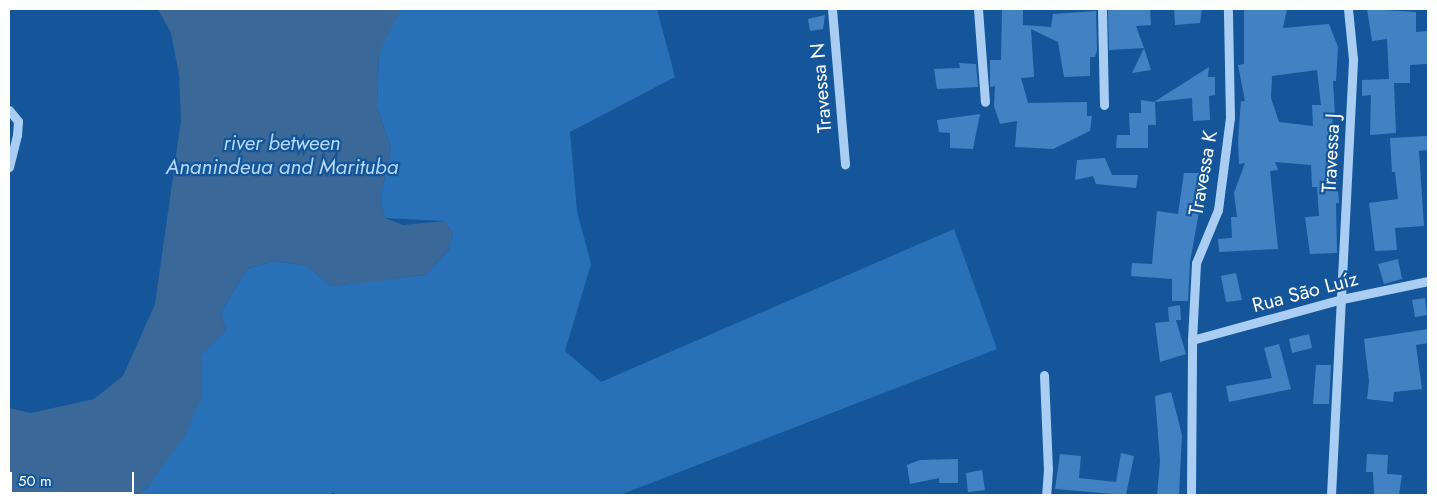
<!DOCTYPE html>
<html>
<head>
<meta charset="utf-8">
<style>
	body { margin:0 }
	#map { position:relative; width:1437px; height:504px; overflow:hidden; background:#15569a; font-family:Jost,sans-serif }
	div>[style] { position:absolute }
	.green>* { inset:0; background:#2871b8 }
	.water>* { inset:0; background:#396899 }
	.building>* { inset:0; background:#4282c3 }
	.minor>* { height:9px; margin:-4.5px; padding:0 4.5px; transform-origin:4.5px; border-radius:4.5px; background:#aacef3 }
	span { translate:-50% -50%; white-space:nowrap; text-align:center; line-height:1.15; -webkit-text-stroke:4.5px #15569a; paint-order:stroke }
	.street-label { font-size:20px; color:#fff }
	.water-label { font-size:21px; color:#b6d8f9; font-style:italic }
	.frame { position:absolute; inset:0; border:10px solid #fff; pointer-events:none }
	.scale { position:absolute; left:10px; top:472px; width:124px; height:22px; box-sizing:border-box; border:2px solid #fff; border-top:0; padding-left:6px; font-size:15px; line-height:18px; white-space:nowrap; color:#fff; -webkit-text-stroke:4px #15569a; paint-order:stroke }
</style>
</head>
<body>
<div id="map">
	<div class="green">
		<i style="clip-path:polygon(252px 9px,657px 9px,675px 77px,570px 132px,577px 211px,591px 264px,565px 351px,601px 382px,954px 229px,997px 349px,620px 495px,337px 495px,332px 492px,330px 495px,136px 495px,149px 486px,202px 396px,202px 354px,226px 330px,221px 312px,247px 269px,274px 261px,307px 266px,331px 286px,425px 275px,448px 251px,453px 234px,445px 221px,385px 218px,380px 200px,391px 148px,377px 107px,379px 53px)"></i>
	</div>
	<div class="water">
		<i style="clip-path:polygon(158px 9px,401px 9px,379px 53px,377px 107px,391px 148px,380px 200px,385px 218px,403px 225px,445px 221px,453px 234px,448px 251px,425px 275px,372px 282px,331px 286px,307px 266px,274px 261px,247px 269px,221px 312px,226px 330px,202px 354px,202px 396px,186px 434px,149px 486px,136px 495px,9px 495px,9px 408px,31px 413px,94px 399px,123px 376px,155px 304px,181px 120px,179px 75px,171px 33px)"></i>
	</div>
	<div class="building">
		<i style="clip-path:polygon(1002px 9px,1023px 9px,1023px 25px,1051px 27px,1053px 14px,1096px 11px,1097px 50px,1095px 57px,1090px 57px,1090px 76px,1064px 77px,1058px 42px,1031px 29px,1034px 77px,1021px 78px,1028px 103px,1087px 102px,1087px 116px,1092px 116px,1090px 131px,1053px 149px,1015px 147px,1017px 121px,1000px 124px,994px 106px,995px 86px,990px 87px,990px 60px,1001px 60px)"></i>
		<i style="clip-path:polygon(1150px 9px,1151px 25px,1136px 26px,1144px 48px,1109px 50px,1108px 10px)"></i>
		<i style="clip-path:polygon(1174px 9px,1202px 9px,1200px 23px,1175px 25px)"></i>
		<i style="clip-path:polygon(evenodd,1244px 9px,1287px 9px,1283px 28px,1329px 24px,1338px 47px,1336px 81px,1333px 81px,1335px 115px,1332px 115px,1339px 203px,1336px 203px,1337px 253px,1310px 254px,1305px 217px,1319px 216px,1317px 187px,1312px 187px,1311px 165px,1275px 162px,1278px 170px,1270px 171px,1278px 249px,1219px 252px,1218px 239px,1232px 238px,1231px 217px,1237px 217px,1234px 193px,1245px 163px,1239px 164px,1238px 140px,1241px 101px,1245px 101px,1238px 65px,1244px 64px,1244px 9px,1317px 70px,1321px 105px,1312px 105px,1313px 126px,1279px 122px,1271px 98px,1272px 76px,1317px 70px)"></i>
		<i style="clip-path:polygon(1367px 9px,1416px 12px,1416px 32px,1428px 31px,1428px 64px,1410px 65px,1410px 83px,1394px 83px,1396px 133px,1370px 135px,1371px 95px,1362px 96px,1362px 80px,1389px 79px,1387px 39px,1372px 41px)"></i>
		<i style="clip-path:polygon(825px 15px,823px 29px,810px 31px,808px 19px)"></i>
		<i style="clip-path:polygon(1144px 48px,1151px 70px,1132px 73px)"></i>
		<i style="clip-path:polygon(959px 63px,976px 64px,978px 87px,937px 89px,934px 69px,960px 68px)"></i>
		<i style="clip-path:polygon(1209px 67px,1208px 77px,1215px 77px,1215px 95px,1209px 96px,1210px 120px,1193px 121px,1192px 98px,1155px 102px,1156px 125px,1148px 125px,1148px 148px,1116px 148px,1117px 135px,1130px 135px,1129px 113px,1141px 113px,1141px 100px,1154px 102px)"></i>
		<i style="clip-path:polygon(980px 114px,973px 149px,950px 148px,950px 133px,939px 132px,937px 120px)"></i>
		<i style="clip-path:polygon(1428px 136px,1428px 150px,1419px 151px,1424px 226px,1395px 228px,1397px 250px,1375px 251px,1369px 203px,1398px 199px,1395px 172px,1392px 172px,1390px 138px)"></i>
		<i style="clip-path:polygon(1105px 158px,1112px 175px,1138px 175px,1136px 188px,1096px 184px,1093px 176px,1075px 180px,1077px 160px)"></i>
		<i style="clip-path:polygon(1184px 173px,1206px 173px,1190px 262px,1188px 301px,1172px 301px,1172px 279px,1131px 276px,1132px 263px,1152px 264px,1157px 211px,1178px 214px)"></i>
		<i style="clip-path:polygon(1398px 259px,1402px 279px,1384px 284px,1378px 264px)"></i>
		<i style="clip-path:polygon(1236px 273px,1242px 300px,1226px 302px,1221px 276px)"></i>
		<i style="clip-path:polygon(1425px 298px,1427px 315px,1415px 317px,1412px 300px)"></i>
		<i style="clip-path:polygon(1180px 305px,1181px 320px,1176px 320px,1186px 354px,1160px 362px,1155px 323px,1173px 321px,1169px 321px,1168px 307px)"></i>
		<i style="clip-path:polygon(1428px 329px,1428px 343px,1416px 345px,1422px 389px,1394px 392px,1393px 402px,1367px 399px,1369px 381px,1364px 339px)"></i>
		<i style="clip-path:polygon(1309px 334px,1312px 348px,1292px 353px,1289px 339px)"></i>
		<i style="clip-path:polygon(1279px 344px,1291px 389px,1229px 402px,1226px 386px,1272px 378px,1264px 348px)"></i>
		<i style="clip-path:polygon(1316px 365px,1331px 365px,1329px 404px,1313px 404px)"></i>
		<i style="clip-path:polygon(1171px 392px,1182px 435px,1179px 495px,1157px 495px,1160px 461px,1155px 396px)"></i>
		<i style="clip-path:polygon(1121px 453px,1134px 456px,1126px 495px,1055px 489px,1060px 454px,1081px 456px,1079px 478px,1116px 482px)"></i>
		<i style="clip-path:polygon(1367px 454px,1388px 455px,1387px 474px,1402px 475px,1399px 495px,1374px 495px,1373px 472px,1366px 472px)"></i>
		<i style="clip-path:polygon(958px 459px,958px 483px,939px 483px,939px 478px,910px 484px,907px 465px,920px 460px)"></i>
		<i style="clip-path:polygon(982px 470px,985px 490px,968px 492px,966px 473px)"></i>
	</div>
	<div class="minor">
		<i style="left:832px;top:9px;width:156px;rotate:85.2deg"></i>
		<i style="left:978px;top:9px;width:93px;rotate:85.7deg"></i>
		<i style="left:1102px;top:9px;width:96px;rotate:88.8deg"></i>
		<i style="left:9px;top:110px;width:14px;rotate:51deg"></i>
		<i style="left:18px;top:121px;width:14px;rotate:94deg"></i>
		<i style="left:17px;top:135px;width:33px;rotate:104deg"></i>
		<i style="left:1192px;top:340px;width:156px;rotate:-15.3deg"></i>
		<i style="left:1342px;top:299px;width:88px;rotate:-11.8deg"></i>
		<i style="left:1044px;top:375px;width:94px;rotate:87.6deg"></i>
		<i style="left:1048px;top:469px;width:26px;rotate:94deg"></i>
		<i style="left:1191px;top:495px;width:155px;rotate:-89.6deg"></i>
		<i style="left:1192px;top:340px;width:77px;rotate:-87deg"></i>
		<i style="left:1196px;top:263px;width:57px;rotate:-67.5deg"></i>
		<i style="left:1218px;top:210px;width:93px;rotate:-82.6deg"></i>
		<i style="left:1230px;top:118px;width:109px;rotate:-91.1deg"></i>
		<i style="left:1331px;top:495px;width:437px;rotate:-87.1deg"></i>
		<i style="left:1353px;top:59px;width:50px;rotate:-95.7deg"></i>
	</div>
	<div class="street-label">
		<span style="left:821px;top:88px;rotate:-95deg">Travessa N</span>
		<span style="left:1331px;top:153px;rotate:-87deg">Travessa J</span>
		<span style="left:1203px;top:173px;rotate:-80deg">Travessa K</span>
		<span style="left:1305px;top:292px;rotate:-15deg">Rua São Luíz</span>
	</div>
	<div class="water-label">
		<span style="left:282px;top:155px">river between<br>Ananindeua and Marituba</span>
	</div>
	<div class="frame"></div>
	<div class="scale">50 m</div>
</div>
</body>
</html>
